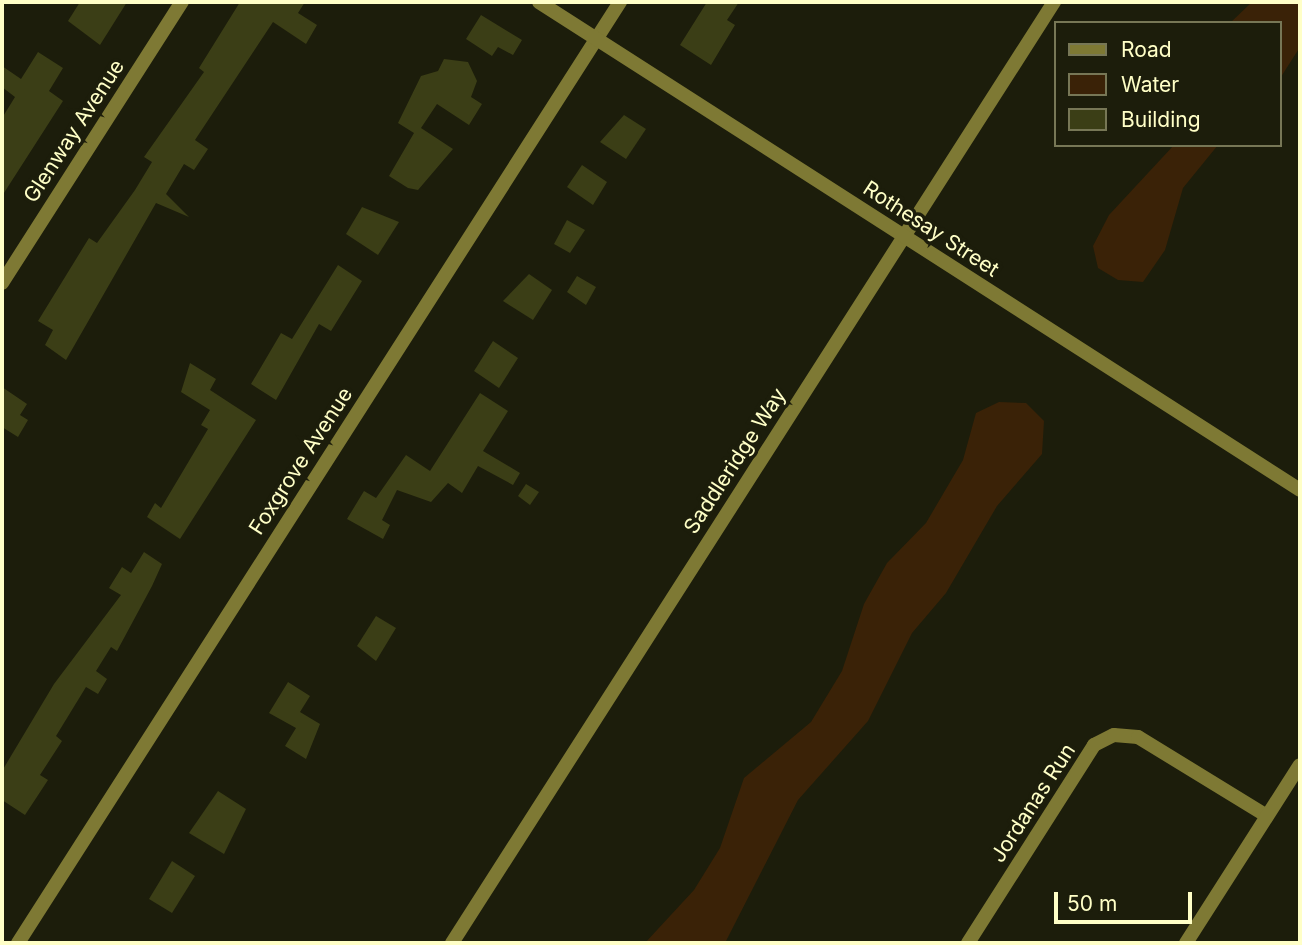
<!DOCTYPE html>
<html>
<head>
<meta charset="utf-8">
<style>
	body { margin:0 }
	#map { position:relative; width:1302px; height:945px; overflow:hidden; background:#1c1d0b; font-family:Inter,sans-serif }
	div>[style] { position:absolute }
	.water>* { inset:0; background:#3a2207 }
	.building>* { inset:0; background:#3b3e16 }
	.minor>* { height:14px; margin:-7px; padding:0 7px; transform-origin:7px; border-radius:7px; background:#7e7934 }
	.tertiary>* { height:14px; margin:-7px; padding:0 7px; transform-origin:7px; border-radius:7px; background:#7e7934 }
	span { translate:-50% -50%; white-space:nowrap; text-align:center; line-height:1.15; -webkit-text-stroke:7px #1c1d0b; paint-order:stroke }
	.street-label { font-size:21px; color:#ffffc7 }
	.frame { position:absolute; inset:0; border:4px solid #ffffc7; pointer-events:none }
	.legend { position:absolute; left:1054px; top:21px; width:228px; height:126px; box-sizing:border-box; background:#1c1d0b; border:2px solid #777756; margin:0; padding:9px 12px; list-style:none; font-size:21px; color:#ffffc7 }
	.legend li { display:flex; align-items:center; gap:14px; height:35px }
	.legend b { width:35px; border:2px solid #777756 }
	.scale { position:absolute; left:1054px; top:892px; width:138px; height:32px; box-sizing:border-box; border:4px solid #ffffc7; border-top:0; padding-left:9px; font-size:21px; line-height:24px; white-space:nowrap; color:#ffffc7; -webkit-text-stroke:5px #1c1d0b; paint-order:stroke }
</style>
</head>
<body>
<div id="map">
	<div class="water">
		<i style="clip-path:polygon(1252px 2px,1300px 2px,1300px 47px,1279px 80px,1279px 23px,1230px 23px)"></i>
		<i style="clip-path:polygon(1174px 145px,1218px 145px,1183px 188px,1165px 250px,1143px 282px,1118px 280px,1098px 268px,1093px 246px,1109px 215px)"></i>
		<i style="clip-path:polygon(999px 402px,1026px 403px,1044px 421px,1042px 454px,997px 506px,946px 593px,912px 633px,868px 721px,798px 800px,725px 943px,645px 943px,694px 890px,720px 848px,744px 778px,811px 722px,842px 671px,864px 604px,887px 563px,926px 523px,963px 460px,976px 413px)"></i>
	</div>
	<div class="building">
		<i style="clip-path:polygon(80px 2px,127px 2px,100px 45px,68px 21px)"></i>
		<i style="clip-path:polygon(240px 2px,305px 2px,298px 13px,317px 25px,306px 44px,273px 22px,195px 140px,208px 149px,194px 170px,184px 164px,166px 194px,189px 217px,156px 203px,66px 360px,45px 345px,53px 330px,38px 321px,89px 238px,97px 243px,135px 190px,152px 162px,144px 157px,204px 72px,199px 68px)"></i>
		<i style="clip-path:polygon(707px 2px,739px 2px,727px 20px,735px 25px,711px 65px,680px 45px)"></i>
		<i style="clip-path:polygon(481px 15px,522px 40px,513px 55px,498px 47px,492px 56px,466px 39px)"></i>
		<i style="clip-path:polygon(38px 52px,63px 68px,49px 91px,63px 101px,2px 196px,2px 118px,15px 97px,2px 87px,2px 66px,21px 79px)"></i>
		<i style="clip-path:polygon(444px 59px,468px 62px,477px 81px,471px 97px,482px 104px,469px 125px,437px 104px,421px 128px,453px 149px,418px 190px,408px 188px,389px 176px,414px 133px,398px 123px,421px 76px,438px 71px)"></i>
		<i style="clip-path:polygon(624px 115px,646px 129px,626px 159px,600px 142px)"></i>
		<i style="clip-path:polygon(582px 165px,607px 182px,593px 205px,567px 187px)"></i>
		<i style="clip-path:polygon(362px 207px,399px 222px,378px 255px,346px 234px)"></i>
		<i style="clip-path:polygon(567px 220px,585px 230px,570px 253px,554px 244px)"></i>
		<i style="clip-path:polygon(338px 265px,362px 281px,331px 331px,319px 324px,276px 400px,251px 384px,281px 333px,292px 339px)"></i>
		<i style="clip-path:polygon(529px 274px,552px 290px,533px 320px,503px 301px)"></i>
		<i style="clip-path:polygon(577px 276px,596px 287px,586px 305px,567px 292px)"></i>
		<i style="clip-path:polygon(493px 341px,518px 358px,499px 388px,474px 371px)"></i>
		<i style="clip-path:polygon(190px 363px,216px 379px,210px 390px,256px 420px,180px 539px,147px 517px,155px 503px,161px 508px,208px 429px,201px 425px,210px 410px,181px 392px)"></i>
		<i style="clip-path:polygon(2px 387px,27px 404px,20px 415px,28px 420px,18px 437px,2px 427px)"></i>
		<i style="clip-path:polygon(480px 393px,508px 411px,483px 451px,520px 473px,513px 485px,478px 466px,462px 493px,448px 483px,431px 502px,397px 490px,382px 520px,390px 525px,383px 539px,347px 519px,364px 491px,376px 498px,406px 455px,430px 471px)"></i>
		<i style="clip-path:polygon(526px 484px,539px 492px,530px 505px,518px 496px)"></i>
		<i style="clip-path:polygon(144px 552px,162px 564px,152px 586px,117px 651px,111px 647px,96px 671px,107px 679px,98px 694px,86px 687px,56px 736px,62px 741px,40px 775px,48px 780px,25px 815px,2px 800px,2px 771px,54px 684px,121px 595px,109px 588px,122px 567px,131px 573px)"></i>
		<i style="clip-path:polygon(376px 616px,396px 628px,376px 661px,357px 646px)"></i>
		<i style="clip-path:polygon(288px 682px,310px 696px,300px 712px,320px 724px,306px 759px,285px 746px,296px 728px,269px 713px)"></i>
		<i style="clip-path:polygon(218px 791px,246px 809px,224px 854px,189px 833px)"></i>
		<i style="clip-path:polygon(172px 861px,195px 876px,172px 913px,149px 899px)"></i>
	</div>
	<div class="minor">
		<i style="left:2px;top:283px;width:334px;rotate:-57.4deg"></i>
		<i style="left:18px;top:943px;width:1117px;rotate:-57.39deg"></i>
		<i style="left:452px;top:943px;width:1117px;rotate:-57.39deg"></i>
		<i style="left:968px;top:943px;width:235px;rotate:-57.5deg"></i>
		<i style="left:1094px;top:745px;width:22px;rotate:-27deg"></i>
		<i style="left:1114px;top:735px;width:24px;rotate:5deg"></i>
		<i style="left:1138px;top:737px;width:151px;rotate:31.5deg"></i>
		<i style="left:1186px;top:943px;width:211px;rotate:-57.4deg"></i>
	</div>
	<div class="tertiary">
		<i style="left:539px;top:2px;width:904px;rotate:32.67deg"></i>
	</div>
	<div class="street-label">
		<span style="left:74px;top:131px;rotate:-57deg">Glenway Avenue</span>
		<span style="left:931px;top:229px;rotate:33deg">Rothesay Street</span>
		<span style="left:301px;top:461px;rotate:-57deg">Foxgrove Avenue</span>
		<span style="left:735px;top:461px;rotate:-57deg">Saddleridge Way</span>
		<span style="left:1033px;top:803px;rotate:-57deg">Jordanas Run</span>
	</div>
	<div class="frame"></div>
	<ul class="legend">
	<li><b style="height:9px;background:#7e7934"></b>Road</li>
	<li><b style="height:19px;background:#3a2207"></b>Water</li>
	<li><b style="height:19px;background:#3b3e16"></b>Building</li>
	</ul>
	<div class="scale">50 m</div>
</div>
</body>
</html>
